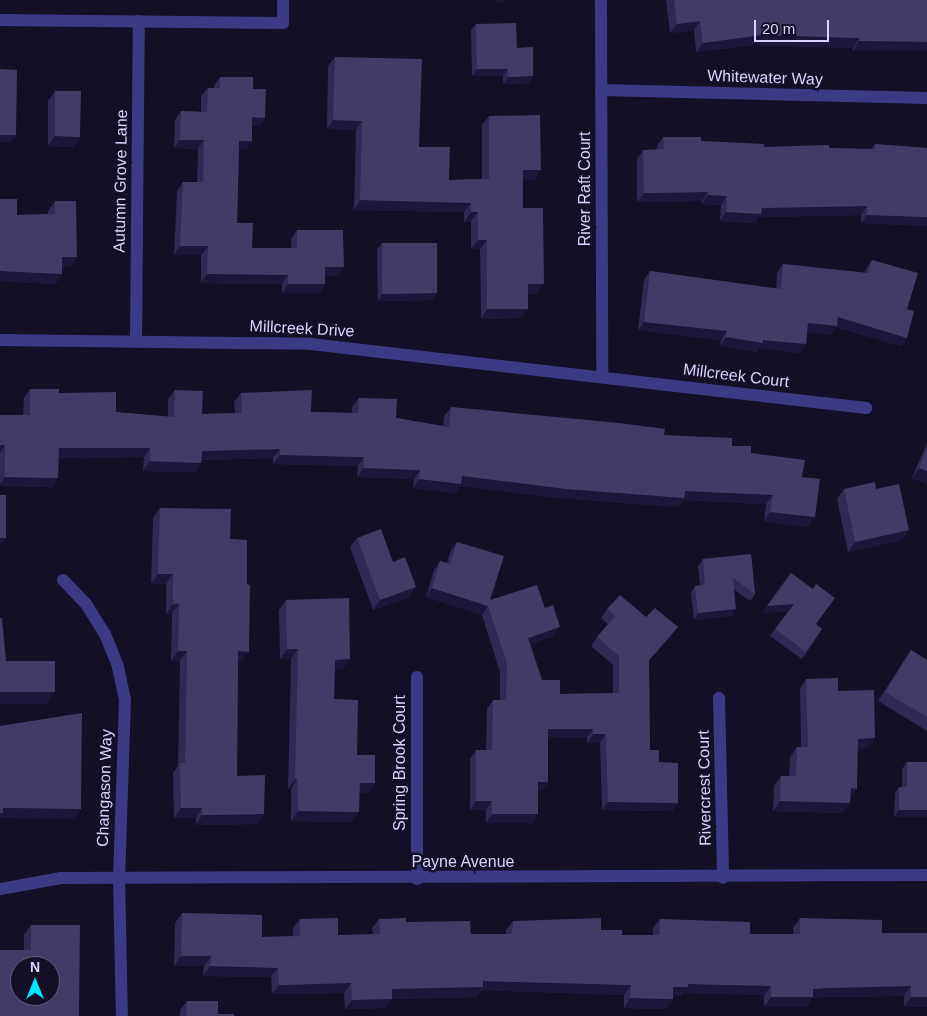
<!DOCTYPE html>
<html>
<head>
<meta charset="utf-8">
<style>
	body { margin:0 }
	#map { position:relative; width:927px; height:1016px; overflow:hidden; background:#130f26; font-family:Helvetica,sans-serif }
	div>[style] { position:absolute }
	.street>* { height:12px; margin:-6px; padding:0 6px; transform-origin:6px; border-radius:6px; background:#3d3a85 }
	.wall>* { inset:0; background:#312854 }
	.shaded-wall>* { inset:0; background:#1d163a }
	.building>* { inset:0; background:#433a66 }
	span { translate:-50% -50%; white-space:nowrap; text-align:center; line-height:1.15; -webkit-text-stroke:5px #130f26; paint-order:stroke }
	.street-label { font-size:16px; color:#d9d4ff }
	.north { position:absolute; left:10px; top:956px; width:50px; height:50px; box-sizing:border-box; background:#130f26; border:1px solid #625e7d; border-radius:50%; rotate:0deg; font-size:14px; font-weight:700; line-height:20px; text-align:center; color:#d9d4ff }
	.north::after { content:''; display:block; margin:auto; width:18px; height:22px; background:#00e5ff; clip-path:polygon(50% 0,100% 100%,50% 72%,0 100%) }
	.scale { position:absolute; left:754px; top:20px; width:75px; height:22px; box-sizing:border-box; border:2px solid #d9d4ff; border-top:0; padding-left:6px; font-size:15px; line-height:18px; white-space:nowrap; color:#d9d4ff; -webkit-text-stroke:4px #130f26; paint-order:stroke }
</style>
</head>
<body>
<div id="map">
	<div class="street">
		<i style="left:601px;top:1px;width:376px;rotate:89.8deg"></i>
		<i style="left:0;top:20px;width:283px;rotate:0.6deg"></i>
		<i style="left:283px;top:23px;width:23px;rotate:-90deg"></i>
		<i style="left:601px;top:90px;width:326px;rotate:1.4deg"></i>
		<i style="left:0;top:340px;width:311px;rotate:0.7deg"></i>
		<i style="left:311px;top:344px;width:559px;rotate:6.58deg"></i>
		<i style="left:136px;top:342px;width:321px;rotate:-89.5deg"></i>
		<i style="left:63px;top:580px;width:33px;rotate:46deg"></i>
		<i style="left:86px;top:604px;width:36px;rotate:58deg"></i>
		<i style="left:105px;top:634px;width:35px;rotate:68deg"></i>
		<i style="left:118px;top:667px;width:33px;rotate:78deg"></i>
		<i style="left:125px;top:699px;width:178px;rotate:91.9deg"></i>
		<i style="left:119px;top:877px;width:139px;rotate:88.8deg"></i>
		<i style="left:417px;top:677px;width:202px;rotate:90deg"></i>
		<i style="left:719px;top:698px;width:180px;rotate:88.7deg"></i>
		<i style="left:0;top:889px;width:62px;rotate:-10.2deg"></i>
		<i style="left:61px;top:878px;width:866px;rotate:-0.2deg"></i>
	</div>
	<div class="wall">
		<i style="clip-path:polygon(666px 0,927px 0,853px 51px,853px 48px,755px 45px,696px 52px,694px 30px,670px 33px)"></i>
		<i style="clip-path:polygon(476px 24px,517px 48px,529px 83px,503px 84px,503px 76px,472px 76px,471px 30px)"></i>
		<i style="clip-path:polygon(335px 57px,449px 180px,482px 179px,482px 125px,489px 116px,534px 180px,523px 180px,523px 208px,537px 294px,528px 294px,521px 318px,481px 319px,480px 249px,471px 249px,471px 221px,464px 222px,464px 212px,354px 210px,356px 130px,327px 129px,328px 66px)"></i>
		<i style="clip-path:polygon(220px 77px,253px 89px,265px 118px,259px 126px,252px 126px,252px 141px,246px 149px,239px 149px,237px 223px,252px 248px,291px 248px,291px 239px,297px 230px,338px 276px,325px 276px,325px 284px,319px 293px,282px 293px,282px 284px,201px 283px,201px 255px,174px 255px,177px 191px,183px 182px,197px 182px,198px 149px,174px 148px,175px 120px,181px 111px,201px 112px,201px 96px,208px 88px,214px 88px,214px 86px)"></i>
		<i style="clip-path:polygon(55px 91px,80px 137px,73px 147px,48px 146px,48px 101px)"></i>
		<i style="clip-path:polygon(663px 137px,764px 147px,871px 149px,875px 144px,927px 148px,927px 226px,861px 223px,861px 215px,759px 217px,755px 223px,720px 221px,721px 205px,702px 204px,702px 201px,637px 202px,637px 159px,643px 150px,657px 150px,657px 146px)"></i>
		<i style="clip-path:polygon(0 199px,17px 215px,48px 214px,48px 211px,55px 201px,77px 257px,70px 267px,62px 267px,62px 274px,55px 284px,0 281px)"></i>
		<i style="clip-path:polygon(382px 243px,437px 293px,433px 300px,378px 301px,377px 250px)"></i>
		<i style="clip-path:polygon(872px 260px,907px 309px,907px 338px,901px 346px,836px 327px,831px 335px,808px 332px,800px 353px,759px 348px,757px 352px,720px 346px,721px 340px,638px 330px,644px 280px,650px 271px,776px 289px,777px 273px,783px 264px,865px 273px,866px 269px)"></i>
		<i style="clip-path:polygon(30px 389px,59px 393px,116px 412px,168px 417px,168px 399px,175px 390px,202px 414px,235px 413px,234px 402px,241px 393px,311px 412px,352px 413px,352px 407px,359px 398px,396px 418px,443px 426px,444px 416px,451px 407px,664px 435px,732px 446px,751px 453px,802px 477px,808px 527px,764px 521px,766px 504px,683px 500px,678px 507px,559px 498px,460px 486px,455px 493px,413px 488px,414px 479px,357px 477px,358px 466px,273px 464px,273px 458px,201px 460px,195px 472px,143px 471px,144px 457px,58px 458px,58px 478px,52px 487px,0 486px,0 415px,23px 415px,24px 398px)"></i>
		<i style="clip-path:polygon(927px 443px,927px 484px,912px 478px)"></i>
		<i style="clip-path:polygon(844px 489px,876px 489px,902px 540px,848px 552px,837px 499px)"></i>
		<i style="clip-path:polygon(160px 508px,230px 539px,242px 661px,238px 661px,237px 776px,257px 824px,196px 825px,196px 818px,174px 818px,173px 773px,178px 766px,180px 661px,171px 661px,172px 614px,166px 614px,166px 584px,151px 583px,153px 518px)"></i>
		<i style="clip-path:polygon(357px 538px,393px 562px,416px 587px,409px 597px,373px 610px,350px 547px)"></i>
		<i style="clip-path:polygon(457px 542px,490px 600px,554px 636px,530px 644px,542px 680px,560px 694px,613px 693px,613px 665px,591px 646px,597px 637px,608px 624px,601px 618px,607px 609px,646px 617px,671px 636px,649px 661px,650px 750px,659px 762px,678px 803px,672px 811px,602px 810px,600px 743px,587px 743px,587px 738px,548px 737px,548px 782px,541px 791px,538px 791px,538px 814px,532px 823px,486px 823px,486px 810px,470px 810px,470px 759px,476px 750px,486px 750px,487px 709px,493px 700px,500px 700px,500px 672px,482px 615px,426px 597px,434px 570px,440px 561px,447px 563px,451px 550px)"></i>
		<i style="clip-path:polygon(751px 554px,755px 594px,750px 601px,734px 590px,732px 616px,694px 620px,691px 593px,695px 586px,700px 585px,698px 566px,703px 559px)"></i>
		<i style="clip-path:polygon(791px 573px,816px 625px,822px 629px,802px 659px,770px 636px,789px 611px,762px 613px)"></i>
		<i style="clip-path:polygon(286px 600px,343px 669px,335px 669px,334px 699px,357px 755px,375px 783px,368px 793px,359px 793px,352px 822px,291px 821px,291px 789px,288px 789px,291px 659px,280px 659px,279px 610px)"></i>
		<i style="clip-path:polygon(911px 650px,927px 660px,927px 731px,878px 701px)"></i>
		<i style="clip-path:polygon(806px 679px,838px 691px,868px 748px,858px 748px,850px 798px,843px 813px,773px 811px,774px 786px,781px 776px,789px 776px,790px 757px,797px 747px,801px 747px,800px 689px)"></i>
		<i style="clip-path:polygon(907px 762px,927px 817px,894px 817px,895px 793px,899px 787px,902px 787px,902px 769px)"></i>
		<i style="clip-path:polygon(182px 913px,262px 937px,293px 936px,293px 928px,300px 919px,338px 935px,373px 934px,372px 928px,379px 919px,406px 922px,471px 934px,506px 934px,506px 930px,513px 921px,601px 930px,622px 935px,653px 935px,653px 928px,660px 919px,750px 934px,793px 934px,793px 928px,800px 918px,882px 933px,927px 933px,927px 1007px,904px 1006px,904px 996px,820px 997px,812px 998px,806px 1007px,764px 1007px,764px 995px,683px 993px,681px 996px,673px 996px,666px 1009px,624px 1008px,624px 995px,481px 990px,476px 997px,392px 999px,385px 1008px,345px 1009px,344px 993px,272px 994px,271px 977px,203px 976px,204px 966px,174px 966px,175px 923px)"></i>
		<i style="clip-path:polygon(31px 925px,79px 1016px,24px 950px,24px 935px)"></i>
		<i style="clip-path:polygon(187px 1001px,218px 1014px,234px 1016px,180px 1016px,180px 1010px)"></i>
	</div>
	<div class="shaded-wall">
		<i style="clip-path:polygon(492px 0,504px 0,502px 3px)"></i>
		<i style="clip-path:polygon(700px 21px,694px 30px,670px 33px,677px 24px)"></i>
		<i style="clip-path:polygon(761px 35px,859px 38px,853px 48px,755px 45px,696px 52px,703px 43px)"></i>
		<i style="clip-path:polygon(859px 41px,927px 42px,927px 51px,853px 51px)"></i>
		<i style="clip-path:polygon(477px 69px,508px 69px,503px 76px,472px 76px)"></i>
		<i style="clip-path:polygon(533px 76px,529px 83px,503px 84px,508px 77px)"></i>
		<i style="clip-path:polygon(252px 117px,265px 118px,259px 126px,246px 126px)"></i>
		<i style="clip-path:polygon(333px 120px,362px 121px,356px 130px,327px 129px)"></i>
		<i style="clip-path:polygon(0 135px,16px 135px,11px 142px,0 142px)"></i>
		<i style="clip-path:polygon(55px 136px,80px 137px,73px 147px,48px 146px)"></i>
		<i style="clip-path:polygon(180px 140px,204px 140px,198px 149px,174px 148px)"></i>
		<i style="clip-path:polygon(239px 141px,252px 141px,246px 149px,233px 149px)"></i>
		<i style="clip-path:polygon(523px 170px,541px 170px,534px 180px,516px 180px)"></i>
		<i style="clip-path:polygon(708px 192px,702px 201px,637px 202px,644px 193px)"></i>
		<i style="clip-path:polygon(708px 195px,727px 196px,721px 205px,702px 204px)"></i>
		<i style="clip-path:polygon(360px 200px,471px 203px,464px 212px,354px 210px)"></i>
		<i style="clip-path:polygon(867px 206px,861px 215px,759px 217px,755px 223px,720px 221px,726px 212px,762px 208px)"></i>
		<i style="clip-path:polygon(471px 212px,478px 212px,471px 221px,464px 222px)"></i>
		<i style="clip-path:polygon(867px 215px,927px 217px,927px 226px,861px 223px)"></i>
		<i style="clip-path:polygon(478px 240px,487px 240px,480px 249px,471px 249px)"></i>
		<i style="clip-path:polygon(180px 246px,208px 246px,201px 255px,174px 255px)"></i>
		<i style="clip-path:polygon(62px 257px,77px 257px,70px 267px,55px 267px)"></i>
		<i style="clip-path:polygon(325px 267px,344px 267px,338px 276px,319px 276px)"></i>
		<i style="clip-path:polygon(0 271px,62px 274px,55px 284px,0 281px)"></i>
		<i style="clip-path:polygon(207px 274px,288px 275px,282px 284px,201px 283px)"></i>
		<i style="clip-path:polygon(288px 284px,325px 284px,319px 293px,282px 293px)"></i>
		<i style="clip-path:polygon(528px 284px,544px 284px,537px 294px,521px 294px)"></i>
		<i style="clip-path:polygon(437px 293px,433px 300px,378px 301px,382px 294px)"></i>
		<i style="clip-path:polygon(487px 309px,528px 309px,521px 318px,481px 319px)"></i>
		<i style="clip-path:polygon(838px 317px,907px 338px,901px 346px,836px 327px,831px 335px,803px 332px,808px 323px)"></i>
		<i style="clip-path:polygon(644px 322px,727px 331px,721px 340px,638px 330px)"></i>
		<i style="clip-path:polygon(726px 337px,763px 340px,806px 344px,800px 353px,759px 348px,757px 352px,720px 346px)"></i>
		<i style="clip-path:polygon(0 445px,5px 445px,0 453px)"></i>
		<i style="clip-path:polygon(59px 448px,150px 448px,144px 457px,52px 458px)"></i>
		<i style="clip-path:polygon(280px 449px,273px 458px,195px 460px,202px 451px)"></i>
		<i style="clip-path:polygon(280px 455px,364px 457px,358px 466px,273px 464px)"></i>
		<i style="clip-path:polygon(150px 461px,201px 463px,195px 472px,143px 471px)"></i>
		<i style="clip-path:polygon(364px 468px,420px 470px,414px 479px,357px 477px)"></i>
		<i style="clip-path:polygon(919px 468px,927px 471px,927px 484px,912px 478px)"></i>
		<i style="clip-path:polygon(462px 476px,685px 491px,773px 495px,766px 504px,683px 500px,678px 507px,559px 498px,460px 486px,455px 493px,413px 488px,419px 479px)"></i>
		<i style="clip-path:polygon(5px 477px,58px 478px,52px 487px,0 486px,0 484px)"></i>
		<i style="clip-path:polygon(770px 512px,815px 517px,808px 527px,764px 521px)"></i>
		<i style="clip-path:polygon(909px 530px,902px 540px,848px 552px,855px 542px)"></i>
		<i style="clip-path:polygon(0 538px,6px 538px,0 546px)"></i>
		<i style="clip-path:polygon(158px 574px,173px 574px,166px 584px,151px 583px)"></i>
		<i style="clip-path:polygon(416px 587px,409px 597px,373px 610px,380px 600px)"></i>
		<i style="clip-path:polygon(432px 588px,488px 606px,482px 615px,426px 597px)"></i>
		<i style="clip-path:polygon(173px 604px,179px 604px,172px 614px,166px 614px)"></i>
		<i style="clip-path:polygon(794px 604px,789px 611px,762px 613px,767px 606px)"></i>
		<i style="clip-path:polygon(736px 609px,732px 616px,694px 620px,698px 613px)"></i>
		<i style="clip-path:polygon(560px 627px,554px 636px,522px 647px,528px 638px)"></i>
		<i style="clip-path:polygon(678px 627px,671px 636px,643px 668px,649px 660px)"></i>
		<i style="clip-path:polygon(287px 649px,298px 649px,291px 659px,280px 659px)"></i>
		<i style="clip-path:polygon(178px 651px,187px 651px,180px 661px,171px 661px)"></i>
		<i style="clip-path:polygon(238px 651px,249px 652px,242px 661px,231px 661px)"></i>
		<i style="clip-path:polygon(350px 659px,343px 669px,328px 670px,335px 660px)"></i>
		<i style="clip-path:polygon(0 692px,55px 692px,47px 704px,0 704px)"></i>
		<i style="clip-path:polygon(548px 729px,593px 729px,587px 738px,541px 737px)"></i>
		<i style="clip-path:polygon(593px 734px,606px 734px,600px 743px,587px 743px)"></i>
		<i style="clip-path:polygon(875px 738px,868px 748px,851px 749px,858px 739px)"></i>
		<i style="clip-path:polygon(295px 779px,297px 779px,291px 789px,288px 789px)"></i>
		<i style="clip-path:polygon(538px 782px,548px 782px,541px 791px,532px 791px)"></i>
		<i style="clip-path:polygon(360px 783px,375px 783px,368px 793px,353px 793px)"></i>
		<i style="clip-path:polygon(851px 788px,857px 789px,850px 798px)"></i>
		<i style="clip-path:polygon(476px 801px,492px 801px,486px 810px,470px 810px)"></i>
		<i style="clip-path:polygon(780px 801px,850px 803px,843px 813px,773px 811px)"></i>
		<i style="clip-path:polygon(608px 802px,678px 803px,672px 811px,602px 810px)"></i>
		<i style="clip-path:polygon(3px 808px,81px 809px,74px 819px,0 818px,0 812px)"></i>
		<i style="clip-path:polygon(181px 808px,202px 808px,196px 818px,174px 818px)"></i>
		<i style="clip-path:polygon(899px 810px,927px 810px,927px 817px,894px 817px)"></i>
		<i style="clip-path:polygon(298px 811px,359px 812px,352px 822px,291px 821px)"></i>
		<i style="clip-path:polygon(264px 814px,257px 824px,196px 825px,202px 815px)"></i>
		<i style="clip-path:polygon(492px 814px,538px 814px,532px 823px,486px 823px)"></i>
		<i style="clip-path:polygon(181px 956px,211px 956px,204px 966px,174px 966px)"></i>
		<i style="clip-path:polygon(210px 966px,278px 968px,271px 977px,203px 976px)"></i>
		<i style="clip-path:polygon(483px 981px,631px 985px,624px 995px,481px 990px,476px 997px,392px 999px,385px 1008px,345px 1009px,352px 1000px,392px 989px)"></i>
		<i style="clip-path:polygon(351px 983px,344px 993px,272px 994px,279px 985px)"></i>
		<i style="clip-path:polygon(688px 984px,771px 986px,764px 995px,683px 993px,681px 996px,666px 996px,673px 987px)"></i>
		<i style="clip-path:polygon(911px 986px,904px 996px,820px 997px,812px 998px,806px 1007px,764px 1007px,771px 997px,813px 989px,827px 988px)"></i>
		<i style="clip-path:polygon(911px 997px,927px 997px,927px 1007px,904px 1006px)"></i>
		<i style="clip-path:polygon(630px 998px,673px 999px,666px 1009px,624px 1008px)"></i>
	</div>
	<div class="building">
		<i style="clip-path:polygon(674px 0,927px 0,927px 42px,859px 41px,859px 38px,761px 35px,703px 43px,700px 21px,677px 24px)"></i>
		<i style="clip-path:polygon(516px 23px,517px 48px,533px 47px,533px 76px,508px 77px,508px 69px,477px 69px,476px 24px)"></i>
		<i style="clip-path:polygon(335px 57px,422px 59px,419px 147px,450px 147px,449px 180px,489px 179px,489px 116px,540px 115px,541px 170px,523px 170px,523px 208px,543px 208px,544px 284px,528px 284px,528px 309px,487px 309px,487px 240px,478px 240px,478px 212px,471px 212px,471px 203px,360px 200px,362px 121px,333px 120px)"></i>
		<i style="clip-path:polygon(0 69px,17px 70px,16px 135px,0 135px)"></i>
		<i style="clip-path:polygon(220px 77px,253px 77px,253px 89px,266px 89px,265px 118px,252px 117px,252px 141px,239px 141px,237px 223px,253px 223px,252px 248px,297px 248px,297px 230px,343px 230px,344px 267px,325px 267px,325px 284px,288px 284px,288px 275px,207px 274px,208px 246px,180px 246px,183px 182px,203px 182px,204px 140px,180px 140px,181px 111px,207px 112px,208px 88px,220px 88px)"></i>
		<i style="clip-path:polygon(55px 91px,81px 91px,80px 137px,55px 136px)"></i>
		<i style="clip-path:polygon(663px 137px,701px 137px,701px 141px,764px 144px,764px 147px,829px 145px,829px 148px,875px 149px,875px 144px,927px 148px,927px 217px,867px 215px,867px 206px,762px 208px,761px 214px,726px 212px,727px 196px,708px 195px,708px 192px,644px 193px,643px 150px,664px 149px)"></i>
		<i style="clip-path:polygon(0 199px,17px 199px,17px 215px,55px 214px,55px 201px,76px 201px,77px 257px,62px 257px,62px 274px,0 271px)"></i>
		<i style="clip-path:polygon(382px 243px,437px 243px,437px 293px,382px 294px)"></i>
		<i style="clip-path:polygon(872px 260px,918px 273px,907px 309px,914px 311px,907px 338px,838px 317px,837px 326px,808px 323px,806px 344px,763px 340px,763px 343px,726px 337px,727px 331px,644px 322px,650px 271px,781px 289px,783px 264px,868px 273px)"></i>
		<i style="clip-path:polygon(30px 389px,59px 389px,59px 393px,116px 392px,116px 412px,174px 417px,175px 390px,203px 391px,202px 414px,242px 413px,241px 393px,312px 390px,311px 412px,358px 413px,359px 398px,397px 399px,396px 418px,449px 427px,451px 407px,619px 423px,665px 429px,664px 435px,732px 438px,732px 446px,751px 446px,751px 453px,805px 460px,802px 477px,820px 479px,815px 517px,770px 512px,773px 495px,685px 491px,684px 498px,566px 489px,462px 476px,461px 484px,419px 479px,420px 470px,364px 468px,364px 457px,280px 455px,280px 449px,202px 451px,201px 463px,150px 461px,150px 448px,59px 448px,58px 478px,5px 477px,5px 445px,0 445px,0 415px,30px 415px)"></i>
		<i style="clip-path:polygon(927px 449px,927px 471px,919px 468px)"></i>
		<i style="clip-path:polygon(875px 482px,876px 489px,899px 484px,909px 530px,855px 542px,844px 489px)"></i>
		<i style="clip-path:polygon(0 495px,6px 495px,6px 538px,0 538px)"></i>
		<i style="clip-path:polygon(160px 508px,231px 509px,230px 539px,247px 540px,247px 584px,250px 585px,249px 652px,238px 651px,237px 776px,265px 775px,264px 814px,202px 815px,202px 808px,181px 808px,180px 763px,185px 763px,187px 651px,178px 651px,179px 604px,173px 604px,173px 574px,158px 574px)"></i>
		<i style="clip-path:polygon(381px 529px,393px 562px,405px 557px,416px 587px,380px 600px,357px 538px)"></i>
		<i style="clip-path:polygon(457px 542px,504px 556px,490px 600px,537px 585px,545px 608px,553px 605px,560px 627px,528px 638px,542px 680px,560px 680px,560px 694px,619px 693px,619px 656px,597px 637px,615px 616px,607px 609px,620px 595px,646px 617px,655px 608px,678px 627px,649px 660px,650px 750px,659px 750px,659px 762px,678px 763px,678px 803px,608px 802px,606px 734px,593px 734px,593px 729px,548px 729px,548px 782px,538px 782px,538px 814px,492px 814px,492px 801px,476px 801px,476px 750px,492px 750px,493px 700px,506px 700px,507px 663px,488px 606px,432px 588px,440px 561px,450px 564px)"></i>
		<i style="clip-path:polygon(751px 554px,755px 594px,733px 578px,736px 609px,698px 613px,695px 586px,705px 585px,703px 559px)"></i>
		<i style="clip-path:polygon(791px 573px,813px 589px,816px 584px,835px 598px,816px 624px,822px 629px,806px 652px,775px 629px,794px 604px,767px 606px)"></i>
		<i style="clip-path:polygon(349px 598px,350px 659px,335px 660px,334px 699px,358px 700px,357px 755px,375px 755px,375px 783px,360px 783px,359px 812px,298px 811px,297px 779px,295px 779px,298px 649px,287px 649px,286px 600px)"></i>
		<i style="clip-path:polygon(0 618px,2px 618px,6px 661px,55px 661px,55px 692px,0 692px)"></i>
		<i style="clip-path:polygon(911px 650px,927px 660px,927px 717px,885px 692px)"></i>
		<i style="clip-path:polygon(838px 678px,838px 691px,874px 690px,875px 738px,858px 739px,857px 789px,851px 788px,850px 803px,780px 801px,781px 776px,796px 776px,797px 747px,808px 747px,806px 679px)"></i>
		<i style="clip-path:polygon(82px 713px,81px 809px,3px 808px,3px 813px,0 813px,0 726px)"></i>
		<i style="clip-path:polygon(907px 762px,927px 762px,927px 810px,899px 810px,899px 787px,907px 787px)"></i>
		<i style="clip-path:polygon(182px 913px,262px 915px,262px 937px,300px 936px,300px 919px,338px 918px,338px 935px,380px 934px,379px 919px,406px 918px,406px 922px,470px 921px,471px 934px,512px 934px,513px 921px,601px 918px,601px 930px,622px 930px,622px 935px,659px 935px,660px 919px,750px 922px,750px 934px,800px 934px,800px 918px,882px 920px,882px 933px,927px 933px,927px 997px,911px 997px,911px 986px,827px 988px,813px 989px,813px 997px,771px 997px,771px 986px,688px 984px,688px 987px,673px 987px,673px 999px,630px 998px,631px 985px,483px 981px,483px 987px,392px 989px,392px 999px,352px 1000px,351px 983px,279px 985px,278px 968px,210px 966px,211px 956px,181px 956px)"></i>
		<i style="clip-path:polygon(evenodd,31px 925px,80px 925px,79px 1016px,0 1016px,0 950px,31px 950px,31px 925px,20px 966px,50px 966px,50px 996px,20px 996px,20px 966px)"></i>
		<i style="clip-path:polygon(187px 1001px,218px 1001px,218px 1014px,234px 1014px,234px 1016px,186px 1016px)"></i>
	</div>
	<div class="street-label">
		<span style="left:765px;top:78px;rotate:2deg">Whitewater Way</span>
		<span style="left:121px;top:181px;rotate:-89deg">Autumn Grove Lane</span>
		<span style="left:585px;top:189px;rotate:-90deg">River Raft Court</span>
		<span style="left:302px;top:329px;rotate:3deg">Millcreek Drive</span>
		<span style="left:736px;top:376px;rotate:7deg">Millcreek Court</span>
		<span style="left:400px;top:763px;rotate:-90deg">Spring Brook Court</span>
		<span style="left:105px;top:788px;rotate:-88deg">Changason Way</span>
		<span style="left:705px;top:788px;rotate:-91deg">Rivercrest Court</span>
		<span style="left:463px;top:862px">Payne Avenue</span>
	</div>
	<div class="north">N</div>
	<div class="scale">20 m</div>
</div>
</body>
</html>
